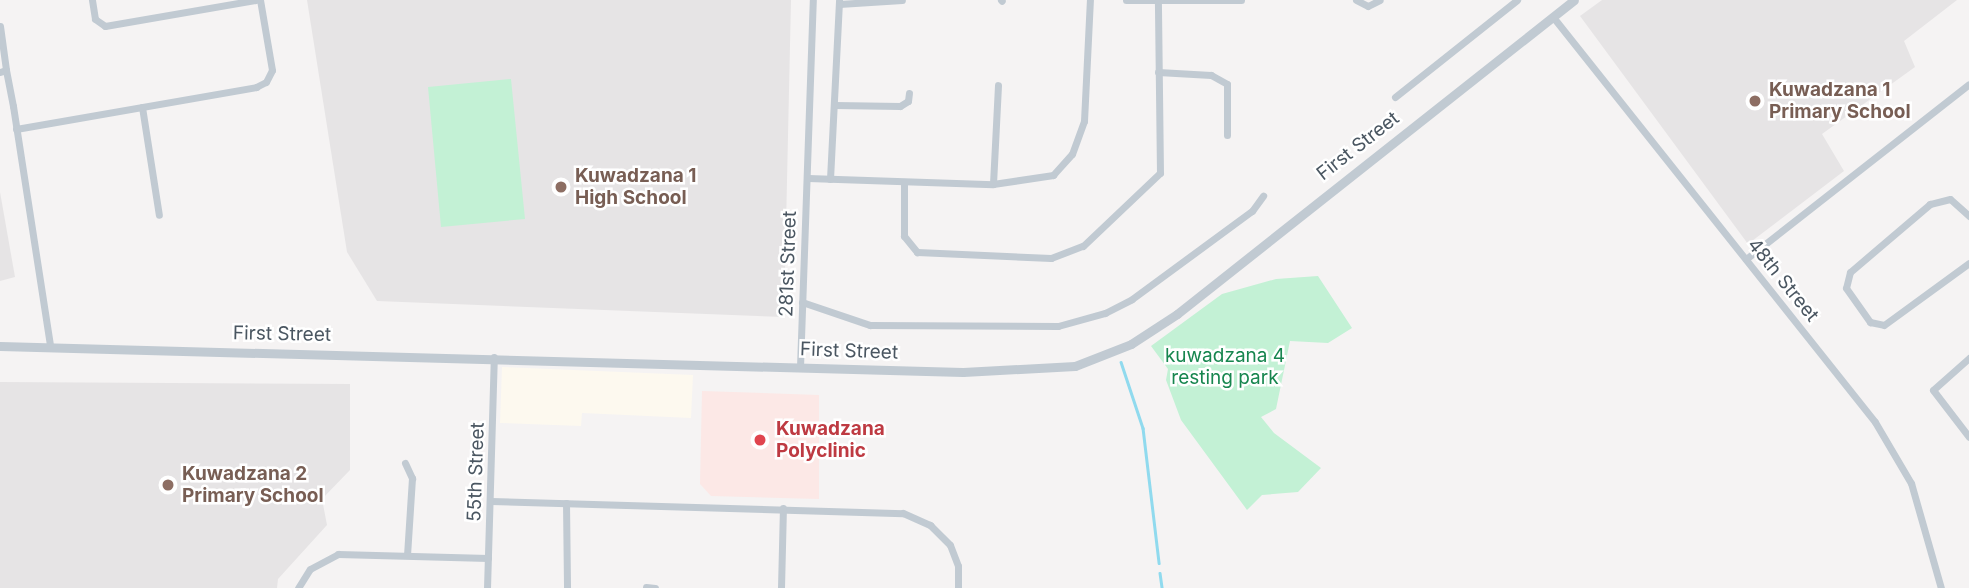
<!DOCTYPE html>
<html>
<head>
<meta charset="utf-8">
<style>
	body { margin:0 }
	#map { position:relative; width:1969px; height:588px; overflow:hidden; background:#f5f3f3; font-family:Inter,sans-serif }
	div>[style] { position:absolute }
	.commercial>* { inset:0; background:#fdf9ef }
	.education>* { inset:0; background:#e6e4e5 }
	.medical>* { inset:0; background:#fce8e6 }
	.green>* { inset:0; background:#c3f1d5 }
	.stream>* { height:2.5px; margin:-1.25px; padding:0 1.25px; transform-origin:1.25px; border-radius:1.25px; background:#90daee }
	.minor>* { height:7px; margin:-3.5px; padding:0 3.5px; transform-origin:3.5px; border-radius:3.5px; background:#c1cad2 }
	.tertiary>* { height:9px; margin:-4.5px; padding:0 4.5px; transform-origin:4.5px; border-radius:4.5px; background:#c1cad2 }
	.dots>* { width:19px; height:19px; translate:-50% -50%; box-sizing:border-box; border:4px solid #fff; border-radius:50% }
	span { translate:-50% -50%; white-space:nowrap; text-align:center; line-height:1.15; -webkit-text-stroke:5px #fff; paint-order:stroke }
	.education-label { font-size:19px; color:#785e54; font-weight:700 }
	.left { translate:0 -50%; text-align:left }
	.street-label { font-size:19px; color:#4a5661 }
	.park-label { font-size:19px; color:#17864f }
	.health-label { font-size:19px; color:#be3a42; font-weight:700 }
</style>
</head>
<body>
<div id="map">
	<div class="commercial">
		<i style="clip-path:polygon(502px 367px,693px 375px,691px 418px,582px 413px,581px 426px,500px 423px)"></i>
	</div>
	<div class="education">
		<i style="clip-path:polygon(307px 0,791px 0,784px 317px,377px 301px,347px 252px)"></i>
		<i style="clip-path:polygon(1602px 0,1957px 0,1904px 41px,1915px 67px,1822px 134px,1844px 171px,1748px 244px,1580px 16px)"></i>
		<i style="clip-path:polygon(0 192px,15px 277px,0 281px)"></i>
		<i style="clip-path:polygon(0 382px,350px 384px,350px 470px,322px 499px,327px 525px,278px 579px,277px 588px,0 588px)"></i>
	</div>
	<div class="medical">
		<i style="clip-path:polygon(702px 391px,819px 395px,819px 499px,711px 496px,700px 484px)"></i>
	</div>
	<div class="green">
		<i style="clip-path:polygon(511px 79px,525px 219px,441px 227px,428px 87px)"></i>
		<i style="clip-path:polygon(1318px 276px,1352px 328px,1328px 343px,1290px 341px,1276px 409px,1261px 417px,1274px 433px,1321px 468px,1298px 492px,1262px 495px,1247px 510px,1181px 420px,1166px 380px,1168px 369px,1151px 346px,1222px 294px,1276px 279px)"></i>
	</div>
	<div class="stream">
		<i style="left:1121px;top:362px;width:70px;rotate:71.6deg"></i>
		<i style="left:1143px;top:428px;width:136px;rotate:83.2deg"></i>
		<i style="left:1160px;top:573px;width:15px;rotate:82deg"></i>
	</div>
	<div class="minor">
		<i style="left:92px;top:0;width:19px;rotate:81deg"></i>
		<i style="left:95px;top:19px;width:12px;rotate:35deg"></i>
		<i style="left:105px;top:26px;width:153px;rotate:-9.8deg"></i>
		<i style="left:1001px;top:0;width:1px;rotate:45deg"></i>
		<i style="left:1126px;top:0;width:115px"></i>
		<i style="left:1356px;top:0;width:13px;rotate:27deg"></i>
		<i style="left:1368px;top:6px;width:13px;rotate:-27deg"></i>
		<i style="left:839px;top:4px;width:63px;rotate:-3.6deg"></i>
		<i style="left:1553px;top:17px;width:517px;rotate:51.51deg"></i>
		<i style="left:1875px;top:422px;width:71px;rotate:59.5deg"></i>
		<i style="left:1911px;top:483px;width:109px;rotate:74.1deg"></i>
		<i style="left:0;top:26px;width:44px;rotate:82.2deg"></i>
		<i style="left:0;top:72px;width:6px;rotate:-18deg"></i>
		<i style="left:6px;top:70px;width:37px;rotate:79deg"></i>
		<i style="left:13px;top:106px;width:243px;rotate:81.2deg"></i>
		<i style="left:1158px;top:72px;width:53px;rotate:3.2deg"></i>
		<i style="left:1211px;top:75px;width:18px;rotate:29deg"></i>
		<i style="left:1227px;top:84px;width:51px;rotate:90deg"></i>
		<i style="left:1395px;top:97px;width:156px;rotate:-38.5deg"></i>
		<i style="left:835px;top:105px;width:65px;rotate:0.9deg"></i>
		<i style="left:900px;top:106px;width:9px;rotate:-32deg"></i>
		<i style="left:908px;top:101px;width:8px;rotate:-83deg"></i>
		<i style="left:142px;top:107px;width:109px;rotate:81.1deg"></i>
		<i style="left:16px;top:129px;width:244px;rotate:-9.9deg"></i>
		<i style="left:256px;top:87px;width:11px;rotate:-27deg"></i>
		<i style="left:266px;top:82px;width:13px;rotate:-63deg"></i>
		<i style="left:272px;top:70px;width:71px;rotate:-99.7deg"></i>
		<i style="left:808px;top:178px;width:185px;rotate:1.9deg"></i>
		<i style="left:993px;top:184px;width:61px;rotate:-8.5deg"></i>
		<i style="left:1053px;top:175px;width:28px;rotate:-48deg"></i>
		<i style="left:1072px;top:154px;width:35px;rotate:-70deg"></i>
		<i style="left:1084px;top:121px;width:121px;rotate:-87.2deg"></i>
		<i style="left:830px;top:179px;width:179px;rotate:-87.1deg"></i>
		<i style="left:904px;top:182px;width:54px;rotate:90deg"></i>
		<i style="left:904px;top:236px;width:21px;rotate:51deg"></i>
		<i style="left:917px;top:252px;width:134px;rotate:2.6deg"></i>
		<i style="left:1051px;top:258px;width:34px;rotate:-21deg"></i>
		<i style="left:1083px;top:246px;width:106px;rotate:-43.5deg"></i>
		<i style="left:1160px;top:173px;width:172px;rotate:-90.7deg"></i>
		<i style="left:993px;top:184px;width:99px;rotate:-87.1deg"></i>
		<i style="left:1969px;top:216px;width:25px;rotate:-138deg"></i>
		<i style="left:1950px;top:199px;width:21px;rotate:166deg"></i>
		<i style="left:1930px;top:204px;width:105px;rotate:139.6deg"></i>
		<i style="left:1850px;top:272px;width:16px;rotate:104deg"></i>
		<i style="left:1846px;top:288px;width:42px;rotate:54.8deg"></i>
		<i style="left:1870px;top:322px;width:14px;rotate:12deg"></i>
		<i style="left:1884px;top:325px;width:105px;rotate:-36.1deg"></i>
		<i style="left:1746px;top:259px;width:283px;rotate:-38.1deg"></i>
		<i style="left:802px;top:302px;width:72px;rotate:18.7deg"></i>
		<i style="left:870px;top:325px;width:188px;rotate:0.3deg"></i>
		<i style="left:1058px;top:326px;width:49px;rotate:-15.5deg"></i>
		<i style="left:1105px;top:313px;width:30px;rotate:-27deg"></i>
		<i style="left:1132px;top:299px;width:149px;rotate:-36.3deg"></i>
		<i style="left:1252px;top:211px;width:19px;rotate:-54deg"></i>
		<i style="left:1969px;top:358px;width:48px;rotate:138.4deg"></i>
		<i style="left:1933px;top:390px;width:59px;rotate:52.5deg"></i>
		<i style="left:800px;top:367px;width:367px;rotate:-88deg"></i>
		<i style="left:405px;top:463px;width:17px;rotate:65deg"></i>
		<i style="left:412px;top:478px;width:77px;rotate:93.7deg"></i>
		<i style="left:491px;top:501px;width:412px;rotate:1.7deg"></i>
		<i style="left:903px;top:513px;width:30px;rotate:24deg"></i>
		<i style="left:930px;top:525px;width:28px;rotate:45deg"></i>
		<i style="left:950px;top:545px;width:22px;rotate:69deg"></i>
		<i style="left:958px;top:566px;width:22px;rotate:90deg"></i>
		<i style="left:566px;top:503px;width:85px;rotate:89.3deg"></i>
		<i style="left:646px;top:587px;width:9px;rotate:6deg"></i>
		<i style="left:298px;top:588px;width:22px;rotate:-58deg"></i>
		<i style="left:310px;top:569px;width:32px;rotate:-28deg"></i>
		<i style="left:338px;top:554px;width:150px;rotate:1.5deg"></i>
		<i style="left:487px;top:588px;width:231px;rotate:-88.3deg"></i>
		<i style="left:781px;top:588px;width:80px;rotate:-88.6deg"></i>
	</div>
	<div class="tertiary">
		<i style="left:0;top:346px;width:963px;rotate:1.55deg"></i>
		<i style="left:963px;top:372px;width:112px;rotate:-3.1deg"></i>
		<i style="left:1075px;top:366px;width:60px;rotate:-21.4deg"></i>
		<i style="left:1131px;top:344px;width:55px;rotate:-33.1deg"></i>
		<i style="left:1177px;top:314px;width:506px;rotate:-38.34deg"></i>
	</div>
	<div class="dots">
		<i style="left:1755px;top:101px;background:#8d6e63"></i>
		<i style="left:561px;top:187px;background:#8d6e63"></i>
		<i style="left:760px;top:440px;background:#e0444e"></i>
		<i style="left:168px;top:485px;background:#8d6e63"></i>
	</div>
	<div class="education-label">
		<span class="left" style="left:1769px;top:101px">Kuwadzana 1<br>Primary School</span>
		<span class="left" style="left:575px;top:187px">Kuwadzana 1<br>High School</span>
		<span class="left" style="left:182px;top:485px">Kuwadzana 2<br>Primary School</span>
	</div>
	<div class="street-label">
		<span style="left:1358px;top:146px;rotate:-38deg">First Street</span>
		<span style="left:788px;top:264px;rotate:-88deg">281st Street</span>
		<span style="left:1783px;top:280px;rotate:51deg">48th Street</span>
		<span style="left:282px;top:334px;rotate:1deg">First Street</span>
		<span style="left:849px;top:351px;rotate:2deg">First Street</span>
		<span style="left:476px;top:472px;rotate:-88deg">55th Street</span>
	</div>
	<div class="park-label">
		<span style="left:1225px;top:367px">kuwadzana 4<br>resting park</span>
	</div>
	<div class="health-label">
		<span class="left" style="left:776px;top:440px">Kuwadzana<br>Polyclinic</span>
	</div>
</div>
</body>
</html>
